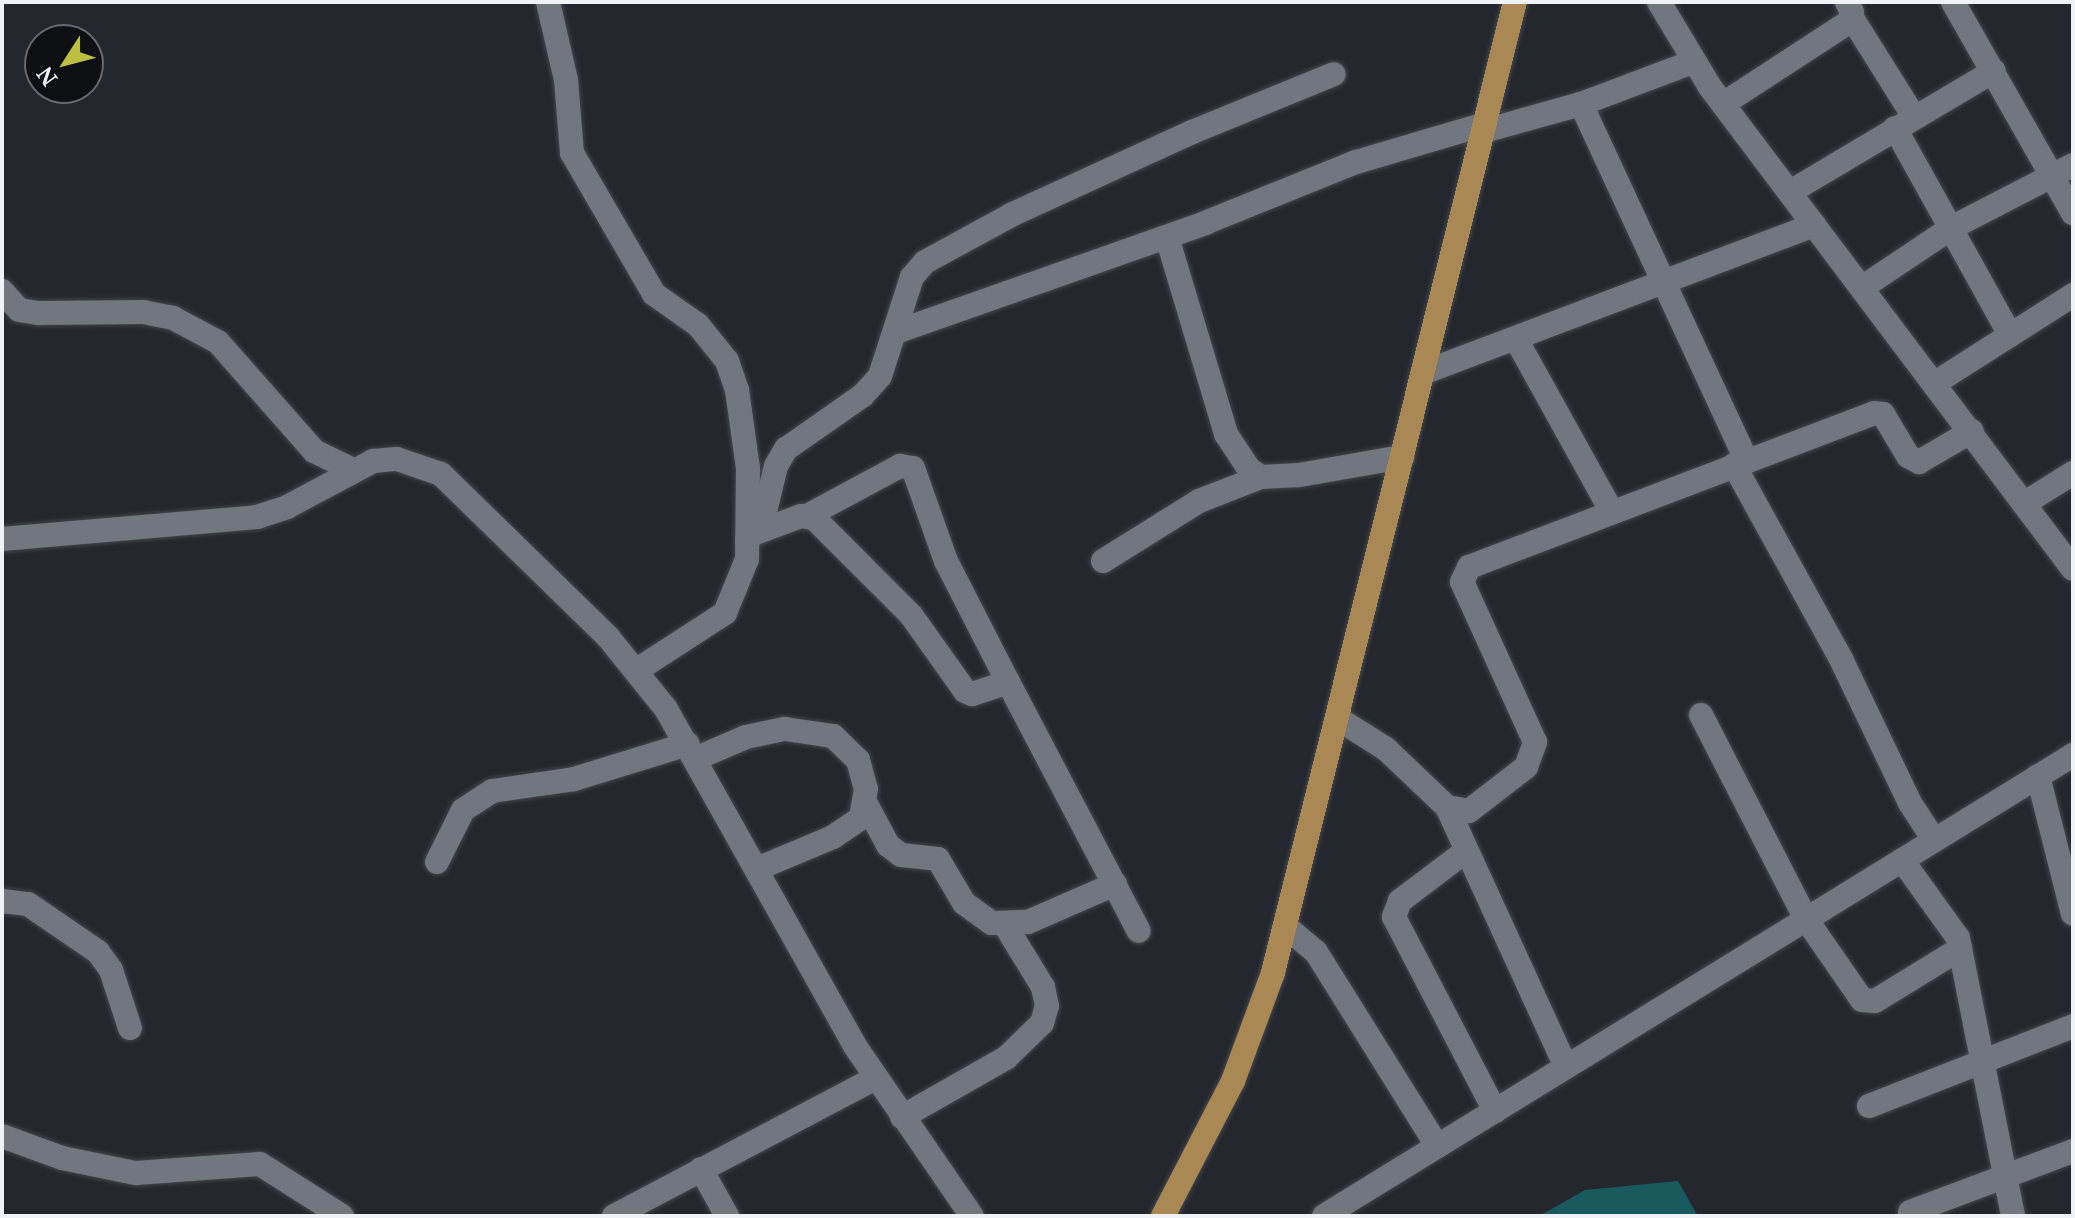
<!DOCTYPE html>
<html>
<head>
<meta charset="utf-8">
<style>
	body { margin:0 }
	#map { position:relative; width:2075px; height:1218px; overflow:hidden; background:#24282e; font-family:"Noto Serif",serif }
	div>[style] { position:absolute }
	.water>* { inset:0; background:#185a5d }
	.roads { filter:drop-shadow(0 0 2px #43464c) drop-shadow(0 0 2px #43464c) }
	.minor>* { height:24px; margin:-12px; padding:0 12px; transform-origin:12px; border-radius:12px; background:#72777f }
	.major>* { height:24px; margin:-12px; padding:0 12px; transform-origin:12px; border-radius:12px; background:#a98853 }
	span { translate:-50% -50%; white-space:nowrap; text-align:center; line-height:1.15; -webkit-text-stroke:6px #0f1013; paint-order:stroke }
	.frame { position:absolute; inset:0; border:4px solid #eff2f7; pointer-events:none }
	.north { position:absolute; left:24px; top:24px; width:80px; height:80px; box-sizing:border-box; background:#0f1013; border:2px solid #696a6e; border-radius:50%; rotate:234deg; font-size:22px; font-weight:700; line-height:32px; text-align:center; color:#eff2f7 }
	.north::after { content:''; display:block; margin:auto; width:28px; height:36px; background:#bdbf43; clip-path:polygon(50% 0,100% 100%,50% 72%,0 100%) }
</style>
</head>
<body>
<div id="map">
	<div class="water">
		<i style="clip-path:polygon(1678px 1181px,1698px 1216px,1539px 1216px,1585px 1190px)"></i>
	</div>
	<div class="roads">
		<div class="minor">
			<i style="left:548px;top:2px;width:80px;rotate:77deg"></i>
			<i style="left:566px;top:80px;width:73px;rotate:85.3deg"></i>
			<i style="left:572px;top:153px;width:163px;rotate:59.8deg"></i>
			<i style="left:654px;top:294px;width:54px;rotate:35.2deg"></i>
			<i style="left:698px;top:325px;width:46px;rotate:51.1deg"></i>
			<i style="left:727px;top:361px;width:31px;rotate:71deg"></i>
			<i style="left:737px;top:390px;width:79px;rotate:82deg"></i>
			<i style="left:748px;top:468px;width:91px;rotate:90.6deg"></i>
			<i style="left:747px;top:559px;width:58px;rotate:112.2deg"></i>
			<i style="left:725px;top:613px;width:105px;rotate:147.1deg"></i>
			<i style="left:1659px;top:2px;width:99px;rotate:59deg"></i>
			<i style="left:1710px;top:87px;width:603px;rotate:53.02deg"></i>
			<i style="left:1953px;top:2px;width:243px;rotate:60.4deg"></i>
			<i style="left:1852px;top:18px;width:117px;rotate:57.9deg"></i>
			<i style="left:1581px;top:104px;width:392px;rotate:65.1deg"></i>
			<i style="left:1723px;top:104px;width:150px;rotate:-33.1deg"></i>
			<i style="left:1849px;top:22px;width:10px;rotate:-73deg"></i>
			<i style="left:1852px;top:12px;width:11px;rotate:-117deg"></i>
			<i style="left:1895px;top:128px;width:237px;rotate:60.9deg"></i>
			<i style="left:1484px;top:131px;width:101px;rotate:-15.6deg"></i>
			<i style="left:1581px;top:104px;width:120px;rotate:-20.6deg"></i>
			<i style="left:1790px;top:192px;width:237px;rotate:-30.7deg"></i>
			<i style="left:1167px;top:237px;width:206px;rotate:73.3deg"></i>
			<i style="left:1226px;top:434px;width:42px;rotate:56.7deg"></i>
			<i style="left:1249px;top:469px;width:14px;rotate:34deg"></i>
			<i style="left:1261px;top:477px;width:38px;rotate:-3deg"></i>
			<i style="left:1299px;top:475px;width:105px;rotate:-9.9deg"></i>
			<i style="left:1863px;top:287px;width:106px;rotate:-33.8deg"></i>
			<i style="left:1951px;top:228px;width:137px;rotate:-27.3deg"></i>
			<i style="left:2px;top:291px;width:25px;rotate:48deg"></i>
			<i style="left:19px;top:310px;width:20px;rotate:9deg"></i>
			<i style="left:39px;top:313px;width:104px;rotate:-0.6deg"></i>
			<i style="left:143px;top:312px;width:31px;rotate:11deg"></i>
			<i style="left:173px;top:318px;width:51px;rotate:28.1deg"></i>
			<i style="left:218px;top:342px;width:145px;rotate:48.6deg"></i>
			<i style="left:314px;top:451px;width:43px;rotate:26deg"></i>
			<i style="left:896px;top:332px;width:328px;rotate:-19.4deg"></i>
			<i style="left:1205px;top:223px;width:163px;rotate:-22deg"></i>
			<i style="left:1356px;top:162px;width:134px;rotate:-16.4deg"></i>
			<i style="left:1516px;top:339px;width:198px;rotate:61deg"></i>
			<i style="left:1425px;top:372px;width:416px;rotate:-20.7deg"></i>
			<i style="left:1935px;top:383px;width:164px;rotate:-32.5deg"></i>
			<i style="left:1734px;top:465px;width:222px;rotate:61.1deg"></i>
			<i style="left:1841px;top:659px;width:160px;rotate:64.4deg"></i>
			<i style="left:1910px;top:803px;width:44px;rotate:57deg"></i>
			<i style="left:2025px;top:503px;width:57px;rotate:-32deg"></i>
			<i style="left:807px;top:516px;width:106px;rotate:-28.3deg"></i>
			<i style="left:900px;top:466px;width:13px;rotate:9deg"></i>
			<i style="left:913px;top:468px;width:99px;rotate:70.5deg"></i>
			<i style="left:946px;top:561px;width:136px;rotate:62.9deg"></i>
			<i style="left:758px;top:532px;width:46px;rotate:-20.4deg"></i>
			<i style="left:801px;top:516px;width:13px;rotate:9deg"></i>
			<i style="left:814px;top:518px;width:137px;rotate:45deg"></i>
			<i style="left:911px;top:615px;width:93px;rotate:54.6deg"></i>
			<i style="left:965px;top:691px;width:8px;rotate:23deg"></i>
			<i style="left:972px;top:694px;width:38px;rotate:-18deg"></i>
			<i style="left:1008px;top:682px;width:281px;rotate:62.3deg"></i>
			<i style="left:2px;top:539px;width:256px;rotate:-4.9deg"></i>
			<i style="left:257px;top:517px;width:32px;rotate:-18deg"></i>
			<i style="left:287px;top:507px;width:98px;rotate:-28.1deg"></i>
			<i style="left:373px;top:461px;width:24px;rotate:-5deg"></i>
			<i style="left:397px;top:459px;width:46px;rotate:18.8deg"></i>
			<i style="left:441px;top:474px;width:233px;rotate:44.3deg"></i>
			<i style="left:608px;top:637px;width:92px;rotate:51.1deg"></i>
			<i style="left:666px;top:709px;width:386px;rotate:60.7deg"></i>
			<i style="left:855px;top:1046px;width:206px;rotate:55.5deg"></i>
			<i style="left:747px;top:541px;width:23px;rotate:-49deg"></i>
			<i style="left:762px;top:524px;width:60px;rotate:-76.4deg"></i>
			<i style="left:776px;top:466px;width:20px;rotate:-60deg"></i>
			<i style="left:786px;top:449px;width:94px;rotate:-35deg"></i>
			<i style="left:863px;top:395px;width:25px;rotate:-48deg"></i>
			<i style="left:880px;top:376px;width:104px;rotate:-72.1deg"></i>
			<i style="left:912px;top:277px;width:20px;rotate:-49deg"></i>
			<i style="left:925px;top:262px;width:100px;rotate:-28.6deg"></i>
			<i style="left:1013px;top:214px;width:197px;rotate:-24.6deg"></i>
			<i style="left:1192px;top:132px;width:153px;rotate:-22.2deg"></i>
			<i style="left:1103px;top:561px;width:113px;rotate:-32deg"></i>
			<i style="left:1199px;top:501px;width:66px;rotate:-21.2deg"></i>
			<i style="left:1701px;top:715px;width:229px;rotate:62.8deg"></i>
			<i style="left:1806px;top:919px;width:98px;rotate:55.3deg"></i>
			<i style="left:1862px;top:1000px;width:13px;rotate:4deg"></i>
			<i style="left:1875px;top:1001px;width:100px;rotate:-31.5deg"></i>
			<i style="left:1337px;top:718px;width:58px;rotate:32.3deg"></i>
			<i style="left:1386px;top:749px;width:84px;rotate:43.6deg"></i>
			<i style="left:1447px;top:807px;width:22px;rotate:10deg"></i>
			<i style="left:1469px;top:811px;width:72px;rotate:-37.7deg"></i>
			<i style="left:1526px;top:767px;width:27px;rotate:-70deg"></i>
			<i style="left:1535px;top:742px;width:176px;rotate:-114.5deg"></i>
			<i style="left:1462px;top:582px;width:17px;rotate:-65deg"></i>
			<i style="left:1469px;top:567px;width:433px;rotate:-20.8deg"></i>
			<i style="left:1874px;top:413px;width:9px;rotate:6deg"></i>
			<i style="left:1883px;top:414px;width:49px;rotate:59.2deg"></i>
			<i style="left:1908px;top:456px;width:13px;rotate:29deg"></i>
			<i style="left:1919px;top:462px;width:61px;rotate:-30.3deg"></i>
			<i style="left:697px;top:758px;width:53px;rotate:-23.2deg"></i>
			<i style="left:746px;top:737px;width:40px;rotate:-12deg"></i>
			<i style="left:785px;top:729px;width:49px;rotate:8.3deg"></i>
			<i style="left:833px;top:736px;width:35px;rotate:44deg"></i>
			<i style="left:858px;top:760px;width:30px;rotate:75deg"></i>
			<i style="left:866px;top:789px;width:29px;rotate:100deg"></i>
			<i style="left:861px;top:818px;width:34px;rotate:146deg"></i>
			<i style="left:833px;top:837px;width:82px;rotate:157.2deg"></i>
			<i style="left:2038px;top:776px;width:142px;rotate:75.8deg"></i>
			<i style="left:866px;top:804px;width:47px;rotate:61.8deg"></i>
			<i style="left:888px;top:845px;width:16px;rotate:38deg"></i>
			<i style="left:901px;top:855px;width:37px;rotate:6deg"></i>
			<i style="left:938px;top:859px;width:51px;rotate:59.4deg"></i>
			<i style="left:964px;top:903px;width:34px;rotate:36deg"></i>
			<i style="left:992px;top:923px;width:36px;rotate:-2deg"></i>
			<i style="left:1028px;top:922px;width:95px;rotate:-23.6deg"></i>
			<i style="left:1447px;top:807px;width:286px;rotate:65.4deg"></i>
			<i style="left:1466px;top:851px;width:83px;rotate:142.9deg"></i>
			<i style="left:1400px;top:901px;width:17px;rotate:111deg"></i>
			<i style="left:1394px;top:917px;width:219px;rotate:62.5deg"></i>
			<i style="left:1902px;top:860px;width:96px;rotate:54.3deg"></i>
			<i style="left:1958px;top:938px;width:283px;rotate:78.8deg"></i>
			<i style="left:437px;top:862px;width:58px;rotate:-63.4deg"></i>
			<i style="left:463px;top:810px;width:35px;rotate:-33deg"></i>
			<i style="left:492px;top:791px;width:83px;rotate:-8.3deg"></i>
			<i style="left:574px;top:779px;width:119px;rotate:-17.1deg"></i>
			<i style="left:2px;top:901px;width:26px;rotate:7deg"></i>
			<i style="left:28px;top:904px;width:85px;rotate:34.4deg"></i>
			<i style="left:98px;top:952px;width:22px;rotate:54deg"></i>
			<i style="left:111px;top:970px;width:61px;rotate:71.9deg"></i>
			<i style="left:1285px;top:926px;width:40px;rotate:40deg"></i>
			<i style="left:1316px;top:952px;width:229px;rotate:58deg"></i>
			<i style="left:1869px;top:1106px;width:219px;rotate:-21.4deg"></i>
			<i style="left:902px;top:1117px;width:120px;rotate:-29.6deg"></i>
			<i style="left:1006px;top:1058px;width:50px;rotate:-44.2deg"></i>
			<i style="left:1042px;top:1023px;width:18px;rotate:-74deg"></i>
			<i style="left:1047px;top:1006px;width:19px;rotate:-102deg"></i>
			<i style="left:1043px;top:987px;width:73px;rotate:-121.5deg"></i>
			<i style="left:2px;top:1136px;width:64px;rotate:20.1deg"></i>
			<i style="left:62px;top:1158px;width:76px;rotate:11.5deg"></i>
			<i style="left:136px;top:1173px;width:124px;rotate:-4.2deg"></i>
			<i style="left:260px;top:1164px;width:97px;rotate:32.4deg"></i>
			<i style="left:701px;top:1169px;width:54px;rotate:61deg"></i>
			<i style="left:1910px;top:1212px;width:174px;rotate:-20.5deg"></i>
			<i style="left:614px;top:1216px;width:296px;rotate:-27.8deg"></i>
			<i style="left:1324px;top:1216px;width:880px;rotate:-31.61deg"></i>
		</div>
		<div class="major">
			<i style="left:1163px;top:1216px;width:152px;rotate:-62.6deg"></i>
			<i style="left:1233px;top:1081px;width:115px;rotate:-69.7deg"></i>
			<i style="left:1273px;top:973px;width:1001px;rotate:-76.01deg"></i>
		</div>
	</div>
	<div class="frame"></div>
	<div class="north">N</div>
</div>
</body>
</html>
